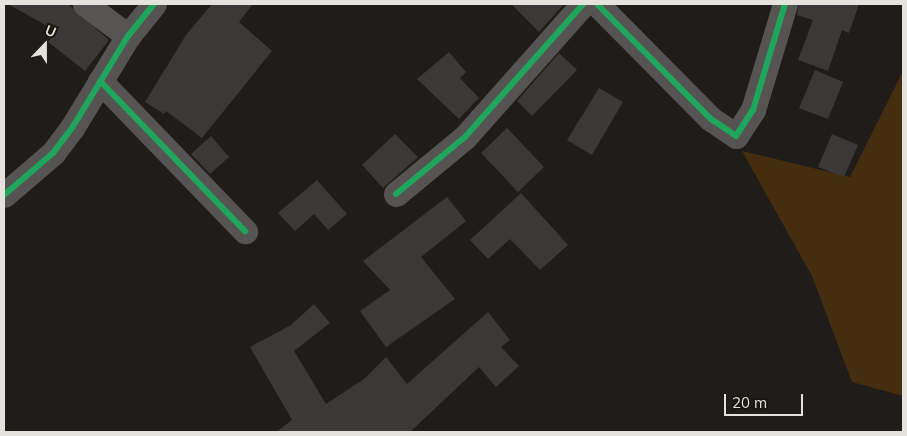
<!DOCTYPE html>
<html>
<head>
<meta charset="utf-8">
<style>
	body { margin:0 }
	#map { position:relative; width:907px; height:436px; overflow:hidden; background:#1f1c19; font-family:Mulish,sans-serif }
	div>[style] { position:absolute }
	.green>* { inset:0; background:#452e0f }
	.building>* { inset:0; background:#3b3937 }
	.minor>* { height:25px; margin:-12.5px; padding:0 12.5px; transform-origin:12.5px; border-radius:12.5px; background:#565452 }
	.cycleway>* { height:6px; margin:-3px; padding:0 3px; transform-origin:3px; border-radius:3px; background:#20a55d }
	span { translate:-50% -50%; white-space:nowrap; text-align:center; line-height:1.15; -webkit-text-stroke:4px #18140e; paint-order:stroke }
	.frame { position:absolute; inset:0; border:5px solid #e5e2de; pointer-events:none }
	.north { position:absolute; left:20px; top:20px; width:50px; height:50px; -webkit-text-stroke:4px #18140e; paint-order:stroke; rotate:22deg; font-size:14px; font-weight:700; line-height:20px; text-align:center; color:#e5e2de }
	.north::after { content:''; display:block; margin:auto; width:18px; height:22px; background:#e5e2de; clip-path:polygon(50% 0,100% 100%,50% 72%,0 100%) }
	.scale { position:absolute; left:724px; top:394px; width:79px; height:22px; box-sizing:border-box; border:2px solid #e5e2de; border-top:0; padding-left:6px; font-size:15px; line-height:18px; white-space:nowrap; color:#e5e2de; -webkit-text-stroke:4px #18140e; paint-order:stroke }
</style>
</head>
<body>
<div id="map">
	<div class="green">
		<i style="clip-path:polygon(903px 71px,903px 396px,852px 382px,812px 276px,742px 151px,850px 177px)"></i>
	</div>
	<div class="building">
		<i style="clip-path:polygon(8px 4px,68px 4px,109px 40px,85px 71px,48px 42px,56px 31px)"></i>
		<i style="clip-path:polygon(212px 4px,253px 4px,239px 22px,272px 51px,202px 138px,166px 111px,164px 114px,145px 102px,186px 35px)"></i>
		<i style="clip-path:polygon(511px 4px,564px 4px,539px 32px)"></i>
		<i style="clip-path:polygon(799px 4px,859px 4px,849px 33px,842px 30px,828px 71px,798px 60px,813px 20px,797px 15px)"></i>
		<i style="clip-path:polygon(449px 52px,466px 72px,460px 78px,479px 98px,459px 119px,417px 79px)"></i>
		<i style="clip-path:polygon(559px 53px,577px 70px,532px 116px,517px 101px)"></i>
		<i style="clip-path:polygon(815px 70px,843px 82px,828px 119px,799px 108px)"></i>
		<i style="clip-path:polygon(599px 88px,623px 102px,592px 155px,567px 140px)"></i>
		<i style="clip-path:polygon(507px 128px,544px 167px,518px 192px,481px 153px)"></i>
		<i style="clip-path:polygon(395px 134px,418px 157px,383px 188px,362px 165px)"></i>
		<i style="clip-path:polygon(832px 134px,858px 145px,844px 177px,818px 167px)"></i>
		<i style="clip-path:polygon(211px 136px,229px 157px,210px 174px,191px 154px)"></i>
		<i style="clip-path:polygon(317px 180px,347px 214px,328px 230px,314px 214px,295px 231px,278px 213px)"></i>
		<i style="clip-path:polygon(521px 193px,568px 245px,540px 270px,510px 239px,488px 259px,470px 240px)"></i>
		<i style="clip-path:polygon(447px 197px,466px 221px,421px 257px,455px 299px,386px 347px,360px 311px,390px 290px,363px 261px)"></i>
		<i style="clip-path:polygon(314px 304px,330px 323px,294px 351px,326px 404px,364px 379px,386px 357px,407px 384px,488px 312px,510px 340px,501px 347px,519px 366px,496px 387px,479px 367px,410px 432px,276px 432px,292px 420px,250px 347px,291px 325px)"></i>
	</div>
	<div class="minor">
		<i style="left:85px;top:4px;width:54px;rotate:36.7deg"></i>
		<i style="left:597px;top:4px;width:162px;rotate:45.3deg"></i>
		<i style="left:711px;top:119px;width:30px;rotate:34deg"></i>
		<i style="left:736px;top:136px;width:31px;rotate:-57deg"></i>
		<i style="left:753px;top:110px;width:111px;rotate:-73.2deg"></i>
		<i style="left:100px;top:81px;width:209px;rotate:46deg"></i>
		<i style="left:396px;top:194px;width:89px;rotate:-39.6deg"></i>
		<i style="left:465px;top:137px;width:178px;rotate:-48.4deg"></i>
		<i style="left:4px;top:195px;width:65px;rotate:-40.6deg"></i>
		<i style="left:53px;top:153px;width:31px;rotate:-53deg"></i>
		<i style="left:72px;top:128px;width:108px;rotate:-58.7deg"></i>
		<i style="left:128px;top:36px;width:41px;rotate:-50.9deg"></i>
	</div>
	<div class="cycleway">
		<i style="left:597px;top:4px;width:162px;rotate:45.3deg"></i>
		<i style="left:711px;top:119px;width:30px;rotate:34deg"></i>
		<i style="left:736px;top:136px;width:31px;rotate:-57deg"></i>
		<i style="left:753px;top:110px;width:111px;rotate:-73.2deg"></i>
		<i style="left:100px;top:81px;width:209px;rotate:46deg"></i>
		<i style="left:396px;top:194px;width:89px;rotate:-39.6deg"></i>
		<i style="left:465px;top:137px;width:178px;rotate:-48.4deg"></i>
		<i style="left:4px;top:195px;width:65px;rotate:-40.6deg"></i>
		<i style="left:53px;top:153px;width:31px;rotate:-53deg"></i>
		<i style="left:72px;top:128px;width:108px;rotate:-58.7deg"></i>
		<i style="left:128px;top:36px;width:41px;rotate:-50.9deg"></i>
	</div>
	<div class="frame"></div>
	<div class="north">U</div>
	<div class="scale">20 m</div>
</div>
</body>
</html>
